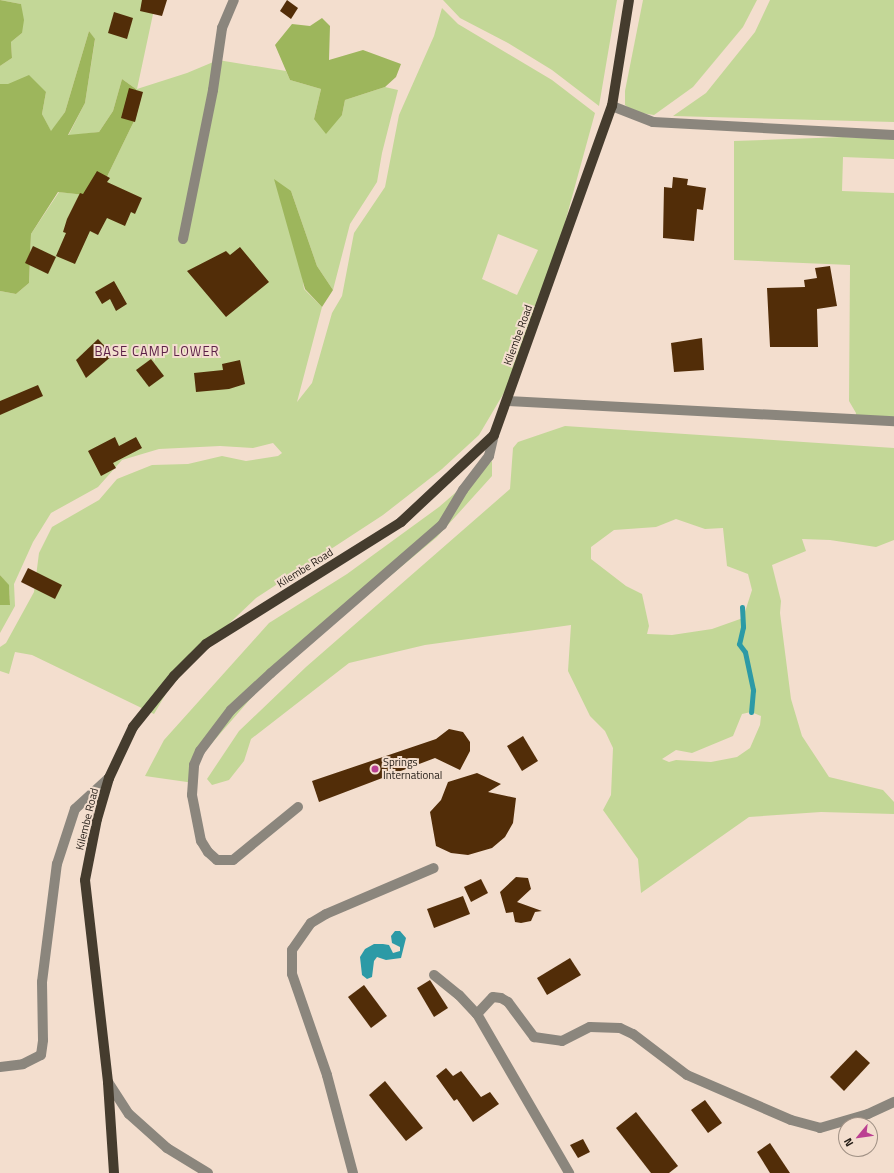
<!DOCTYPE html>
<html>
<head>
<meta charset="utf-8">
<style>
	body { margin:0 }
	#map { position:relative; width:894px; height:1173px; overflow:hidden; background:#f3dece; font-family:"Titillium Web",sans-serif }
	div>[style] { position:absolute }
	.green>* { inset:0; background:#c3d797 }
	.forest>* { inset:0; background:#9db65c }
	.water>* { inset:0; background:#2c9aa6 }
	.stream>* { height:5px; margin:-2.5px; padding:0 2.5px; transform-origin:2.5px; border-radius:2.5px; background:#2c9aa6 }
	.building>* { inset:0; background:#522d08 }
	.minor>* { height:10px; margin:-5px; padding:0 5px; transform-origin:5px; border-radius:5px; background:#8b867d }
	.major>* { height:10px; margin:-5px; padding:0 5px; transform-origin:5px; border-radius:5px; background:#453c2e }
	.dots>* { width:11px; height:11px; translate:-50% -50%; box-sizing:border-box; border:2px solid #f3dece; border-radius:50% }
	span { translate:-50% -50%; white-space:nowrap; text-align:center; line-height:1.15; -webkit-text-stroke:4px #f3dece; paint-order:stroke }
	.street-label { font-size:11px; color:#221b15 }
	.poi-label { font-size:11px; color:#221b15 }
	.left { translate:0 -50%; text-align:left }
	.quarter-label { font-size:13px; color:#5c2047; letter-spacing:1px }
	.north { position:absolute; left:838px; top:1117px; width:40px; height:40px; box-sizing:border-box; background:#f3dece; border:1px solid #9f9084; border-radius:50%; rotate:241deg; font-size:11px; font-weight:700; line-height:16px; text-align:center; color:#221b15 }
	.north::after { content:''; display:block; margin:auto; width:14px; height:18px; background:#bb4092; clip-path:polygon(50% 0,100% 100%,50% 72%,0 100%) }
</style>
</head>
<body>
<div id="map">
	<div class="green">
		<i style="clip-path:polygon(evenodd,0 0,156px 0,137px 89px,187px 73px,218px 60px,286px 71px,290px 80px,321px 89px,314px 119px,342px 115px,345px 100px,385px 87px,398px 90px,382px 153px,377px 182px,350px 224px,333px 290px,317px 266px,291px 191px,304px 289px,322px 307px,297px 402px,312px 383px,332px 313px,342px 296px,354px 233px,385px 187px,399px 115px,434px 36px,442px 8px,458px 24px,552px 80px,595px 113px,543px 303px,512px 379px,479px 435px,442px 469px,383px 515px,256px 598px,215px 637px,168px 690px,154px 714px,32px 655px,15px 652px,9px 674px,0 671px,0 647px,6px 643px,34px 592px,39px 553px,52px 527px,99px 500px,117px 479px,152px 465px,188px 464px,222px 456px,246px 461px,278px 456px,282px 453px,273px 443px,253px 448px,220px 446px,159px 449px,122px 460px,98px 487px,51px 513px,33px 542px,14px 584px,15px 606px,0 633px,0 605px,10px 604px,9px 586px,0 575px,0 291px,16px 294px,29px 283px,31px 234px,59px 192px,94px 196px,102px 187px,136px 117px,136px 89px,122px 79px,113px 111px,99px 132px,68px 136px,85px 103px,95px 40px,89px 31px,65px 112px,51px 132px,42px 114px,46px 92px,0 84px,0 66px,12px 58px,11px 42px,22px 33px,21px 4px,0 0,498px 234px,538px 250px,517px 295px,482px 279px,498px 234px)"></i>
		<i style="clip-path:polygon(443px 0,617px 0,599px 106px,552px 70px,508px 43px,460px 18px)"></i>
		<i style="clip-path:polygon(643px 0,757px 0,743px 27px,693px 87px,654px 115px,635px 112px,625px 105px,625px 91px)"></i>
		<i style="clip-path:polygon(770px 0,894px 0,894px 122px,673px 116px,706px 93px,755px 32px)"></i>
		<i style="clip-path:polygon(843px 137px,894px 139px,894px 159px,843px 157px,842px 191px,894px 193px,894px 423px,855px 420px,856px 413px,849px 401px,850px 265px,734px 260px,734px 141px)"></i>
		<i style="clip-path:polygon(evenodd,565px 426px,894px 448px,894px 540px,876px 547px,830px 540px,802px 539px,806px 551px,772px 565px,781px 601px,780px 613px,791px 699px,802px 736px,829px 777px,883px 790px,894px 802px,894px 814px,821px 812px,749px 817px,641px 893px,638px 859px,603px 810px,611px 795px,613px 748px,605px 731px,590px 716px,568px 671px,571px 625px,425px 645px,349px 663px,251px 739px,244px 761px,229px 780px,212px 785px,207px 779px,239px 731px,306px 667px,510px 489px,513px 448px,518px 442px,565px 426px,676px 519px,705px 529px,723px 528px,727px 566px,748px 574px,752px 590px,743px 618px,712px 629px,672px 635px,647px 634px,649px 626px,642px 594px,626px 586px,591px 559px,591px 547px,614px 530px,656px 527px,676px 519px,565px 426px,751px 712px,761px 716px,760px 725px,750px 748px,737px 757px,711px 762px,676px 760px,669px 762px,662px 759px,676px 750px,692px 753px,733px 736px,742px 714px,751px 712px)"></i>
		<i style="clip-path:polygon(492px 461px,492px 476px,437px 537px,272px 674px,198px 759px,194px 783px,145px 776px,164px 740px,269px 623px,347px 574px,439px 507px)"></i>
	</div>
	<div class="forest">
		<i style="clip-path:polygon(0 0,21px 4px,24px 20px,22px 33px,11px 42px,12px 58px,0 66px)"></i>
		<i style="clip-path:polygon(322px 18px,330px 26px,329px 60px,363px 50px,401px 64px,396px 77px,385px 87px,345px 100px,342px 115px,326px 134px,314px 119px,321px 89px,290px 80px,275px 45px,292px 24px,310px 26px)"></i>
		<i style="clip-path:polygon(89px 31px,95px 39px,85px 103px,68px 135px,99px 132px,113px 111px,122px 79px,136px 89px,136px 117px,102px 187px,94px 196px,58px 192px,31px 234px,29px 283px,16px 294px,0 291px,0 84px,8px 84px,29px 75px,46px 92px,42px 114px,51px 131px,65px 112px)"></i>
		<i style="clip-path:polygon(274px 179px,291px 191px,317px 266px,333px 290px,322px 307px,305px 289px)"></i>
		<i style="clip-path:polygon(0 575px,9px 585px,10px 605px,0 605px)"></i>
	</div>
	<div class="water">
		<i style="clip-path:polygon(395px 931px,400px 931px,406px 938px,401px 958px,386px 960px,377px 957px,374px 961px,372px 977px,367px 979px,362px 975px,360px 957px,365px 949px,374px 944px,383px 944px,389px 945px,393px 953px,400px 951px,400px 947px,392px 943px,391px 936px)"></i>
	</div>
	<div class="stream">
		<i style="left:742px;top:607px;width:20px;rotate:87deg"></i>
		<i style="left:743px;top:627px;width:17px;rotate:103deg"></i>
		<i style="left:739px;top:644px;width:10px;rotate:53deg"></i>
		<i style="left:745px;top:652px;width:39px;rotate:78deg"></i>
		<i style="left:753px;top:690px;width:22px;rotate:95deg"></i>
	</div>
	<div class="building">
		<i style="clip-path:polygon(142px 0,167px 0,162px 16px,140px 11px)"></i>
		<i style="clip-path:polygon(287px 0,298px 8px,291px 19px,280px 11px)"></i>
		<i style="clip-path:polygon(114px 12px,133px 18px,127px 39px,108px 33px)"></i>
		<i style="clip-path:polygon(129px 88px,143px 92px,135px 122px,121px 118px)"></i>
		<i style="clip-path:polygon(97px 171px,110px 178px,107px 182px,142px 198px,135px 214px,131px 212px,125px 226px,107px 218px,98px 235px,90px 231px,75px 264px,56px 256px,66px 233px,63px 232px,67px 219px,80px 193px,83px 194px)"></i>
		<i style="clip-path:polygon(673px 177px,688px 179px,687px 185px,706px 188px,703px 210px,697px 209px,694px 241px,663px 238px,664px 187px,672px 188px)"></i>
		<i style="clip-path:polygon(33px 246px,56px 257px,48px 274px,25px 263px)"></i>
		<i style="clip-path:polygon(240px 247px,269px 282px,226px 317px,187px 271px,226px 251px,230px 255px)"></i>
		<i style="clip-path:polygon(830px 266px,837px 306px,817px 309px,818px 347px,770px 347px,767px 288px,805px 287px,804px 280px,817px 278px,815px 268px)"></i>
		<i style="clip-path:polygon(114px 281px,127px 304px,116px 311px,110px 299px,102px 304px,95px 292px)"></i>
		<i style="clip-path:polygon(702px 338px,704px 370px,674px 372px,671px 343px)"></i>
		<i style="clip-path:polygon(98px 339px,113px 355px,86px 378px,76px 360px)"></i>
		<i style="clip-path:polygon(151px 359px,164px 376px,149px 387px,136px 370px)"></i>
		<i style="clip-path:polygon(240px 360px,245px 384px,229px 389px,196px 392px,194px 373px,223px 370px,222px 364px)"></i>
		<i style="clip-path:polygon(38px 385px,43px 396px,0 415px,0 401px)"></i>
		<i style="clip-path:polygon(115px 437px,119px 446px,136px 437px,142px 448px,113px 463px,116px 468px,101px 476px,88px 451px)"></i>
		<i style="clip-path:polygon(28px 568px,62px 585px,55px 599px,21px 582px)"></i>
		<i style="clip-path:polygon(449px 729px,463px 732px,470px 742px,470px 751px,460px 770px,435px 758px,319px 802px,312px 781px,436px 739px)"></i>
		<i style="clip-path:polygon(523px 736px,538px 761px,522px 771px,507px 746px)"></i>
		<i style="clip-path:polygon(477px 773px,501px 784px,488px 792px,516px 798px,513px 823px,505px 837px,492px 848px,468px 855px,451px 853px,436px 846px,430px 812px,441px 800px,448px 782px)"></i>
		<i style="clip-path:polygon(516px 877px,528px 878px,531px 889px,517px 902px,542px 911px,535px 912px,531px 921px,521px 923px,515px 922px,513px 912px,506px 913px,500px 892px)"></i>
		<i style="clip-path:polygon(481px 879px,488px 893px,471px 902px,464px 887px)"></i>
		<i style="clip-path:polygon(463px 896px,470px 914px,434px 928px,427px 909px)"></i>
		<i style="clip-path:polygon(570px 958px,581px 975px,547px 995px,537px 978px)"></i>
		<i style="clip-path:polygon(430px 980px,448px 1008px,434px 1017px,417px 988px)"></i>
		<i style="clip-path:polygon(364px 985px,387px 1016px,371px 1028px,348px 997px)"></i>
		<i style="clip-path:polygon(856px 1050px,870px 1063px,844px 1091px,830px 1077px)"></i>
		<i style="clip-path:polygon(446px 1068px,453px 1076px,461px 1071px,481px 1097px,490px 1092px,499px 1104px,473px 1122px,457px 1099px,454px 1101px,436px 1076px)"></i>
		<i style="clip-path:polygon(385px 1081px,423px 1128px,406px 1141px,369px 1095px)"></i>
		<i style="clip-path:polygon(705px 1100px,722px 1123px,708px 1133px,691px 1110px)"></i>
		<i style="clip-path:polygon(636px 1112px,678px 1166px,669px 1173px,651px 1173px,616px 1128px)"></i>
		<i style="clip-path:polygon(583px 1139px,590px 1152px,578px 1158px,570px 1145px)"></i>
		<i style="clip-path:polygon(770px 1143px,790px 1173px,770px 1173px,757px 1152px)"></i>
	</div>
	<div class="minor">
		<i style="left:612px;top:106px;width:44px;rotate:21.3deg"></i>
		<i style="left:653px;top:122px;width:241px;rotate:3.1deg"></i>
		<i style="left:183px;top:239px;width:152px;rotate:-78.6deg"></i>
		<i style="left:213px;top:90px;width:63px;rotate:-81.7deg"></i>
		<i style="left:222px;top:28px;width:30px;rotate:-67deg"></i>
		<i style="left:507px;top:401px;width:388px;rotate:3deg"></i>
		<i style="left:298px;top:807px;width:84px;rotate:140.8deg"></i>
		<i style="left:233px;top:860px;width:16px;rotate:180deg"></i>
		<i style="left:217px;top:860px;width:12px;rotate:-138deg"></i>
		<i style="left:208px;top:852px;width:13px;rotate:-122deg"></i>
		<i style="left:201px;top:841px;width:47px;rotate:-101.1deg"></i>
		<i style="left:192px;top:795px;width:30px;rotate:-86deg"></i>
		<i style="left:194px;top:765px;width:15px;rotate:-67deg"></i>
		<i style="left:200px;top:751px;width:51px;rotate:-52.9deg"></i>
		<i style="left:231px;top:710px;width:54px;rotate:-42.8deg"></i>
		<i style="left:271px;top:673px;width:226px;rotate:-40.9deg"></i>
		<i style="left:442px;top:525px;width:41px;rotate:-59deg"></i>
		<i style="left:463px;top:490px;width:43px;rotate:-52.6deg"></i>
		<i style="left:489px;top:456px;width:22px;rotate:-77deg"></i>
		<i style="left:434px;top:975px;width:32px;rotate:39deg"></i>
		<i style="left:459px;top:995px;width:26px;rotate:47deg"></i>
		<i style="left:477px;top:1014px;width:184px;rotate:59.9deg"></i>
		<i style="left:477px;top:1014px;width:23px;rotate:-47deg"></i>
		<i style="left:493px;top:997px;width:8px;rotate:7deg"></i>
		<i style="left:501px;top:998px;width:8px;rotate:30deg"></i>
		<i style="left:508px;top:1002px;width:44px;rotate:53.4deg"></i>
		<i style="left:534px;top:1037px;width:28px;rotate:8deg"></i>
		<i style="left:562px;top:1041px;width:31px;rotate:-27deg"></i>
		<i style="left:590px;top:1027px;width:30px;rotate:2deg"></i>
		<i style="left:620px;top:1028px;width:14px;rotate:25deg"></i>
		<i style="left:633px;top:1034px;width:68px;rotate:37.2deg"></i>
		<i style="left:687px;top:1075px;width:113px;rotate:23.4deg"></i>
		<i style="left:791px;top:1120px;width:30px;rotate:15deg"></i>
		<i style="left:820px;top:1128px;width:50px;rotate:-16.3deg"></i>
		<i style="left:868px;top:1114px;width:29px;rotate:-25deg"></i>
		<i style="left:0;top:1067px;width:23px;rotate:-7deg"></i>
		<i style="left:23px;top:1064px;width:20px;rotate:-27deg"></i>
		<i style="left:41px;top:1055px;width:15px;rotate:-82deg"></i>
		<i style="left:43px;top:1040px;width:58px;rotate:-91deg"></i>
		<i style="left:42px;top:982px;width:119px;rotate:-82.8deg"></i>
		<i style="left:57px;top:864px;width:58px;rotate:-71.9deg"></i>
		<i style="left:75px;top:809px;width:46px;rotate:-42.4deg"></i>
		<i style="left:108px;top:1082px;width:38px;rotate:57deg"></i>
		<i style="left:129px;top:1114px;width:51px;rotate:41.8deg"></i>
		<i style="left:167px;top:1148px;width:48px;rotate:31.4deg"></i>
		<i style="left:353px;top:1173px;width:101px;rotate:-104.9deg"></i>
		<i style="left:327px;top:1075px;width:107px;rotate:-109.1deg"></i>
		<i style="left:292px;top:974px;width:24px;rotate:-90deg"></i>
		<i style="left:292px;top:950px;width:33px;rotate:-55deg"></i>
		<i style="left:311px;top:923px;width:17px;rotate:-31deg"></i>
		<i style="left:326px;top:914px;width:117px;rotate:-23.1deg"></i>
	</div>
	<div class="major">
		<i style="left:114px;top:1173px;width:91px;rotate:-93.8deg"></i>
		<i style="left:108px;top:1082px;width:203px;rotate:-96.5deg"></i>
		<i style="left:85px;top:880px;width:62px;rotate:-78.9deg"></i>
		<i style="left:97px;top:819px;width:43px;rotate:-73.7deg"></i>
		<i style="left:109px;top:778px;width:56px;rotate:-64.8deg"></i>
		<i style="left:133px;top:727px;width:65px;rotate:-51.2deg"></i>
		<i style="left:174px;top:676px;width:45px;rotate:-45deg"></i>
		<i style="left:206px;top:644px;width:230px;rotate:-32deg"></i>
		<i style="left:401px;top:522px;width:127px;rotate:-43.1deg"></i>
		<i style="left:494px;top:435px;width:350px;rotate:-70.3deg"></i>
		<i style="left:612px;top:106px;width:107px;rotate:-80.9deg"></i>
	</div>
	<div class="dots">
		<i style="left:375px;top:769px;background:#bb4092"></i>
	</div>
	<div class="street-label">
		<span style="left:518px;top:335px;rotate:-70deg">Kilembe Road</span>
		<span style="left:305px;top:568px;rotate:-32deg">Kilembe Road</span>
		<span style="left:87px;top:819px;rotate:-76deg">Kilembe Road</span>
	</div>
	<div class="poi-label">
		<span class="left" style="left:383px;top:769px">Springs<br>International</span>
	</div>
	<div class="quarter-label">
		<span style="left:157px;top:351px">BASE CAMP LOWER</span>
	</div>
	<div class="north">N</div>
</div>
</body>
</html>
